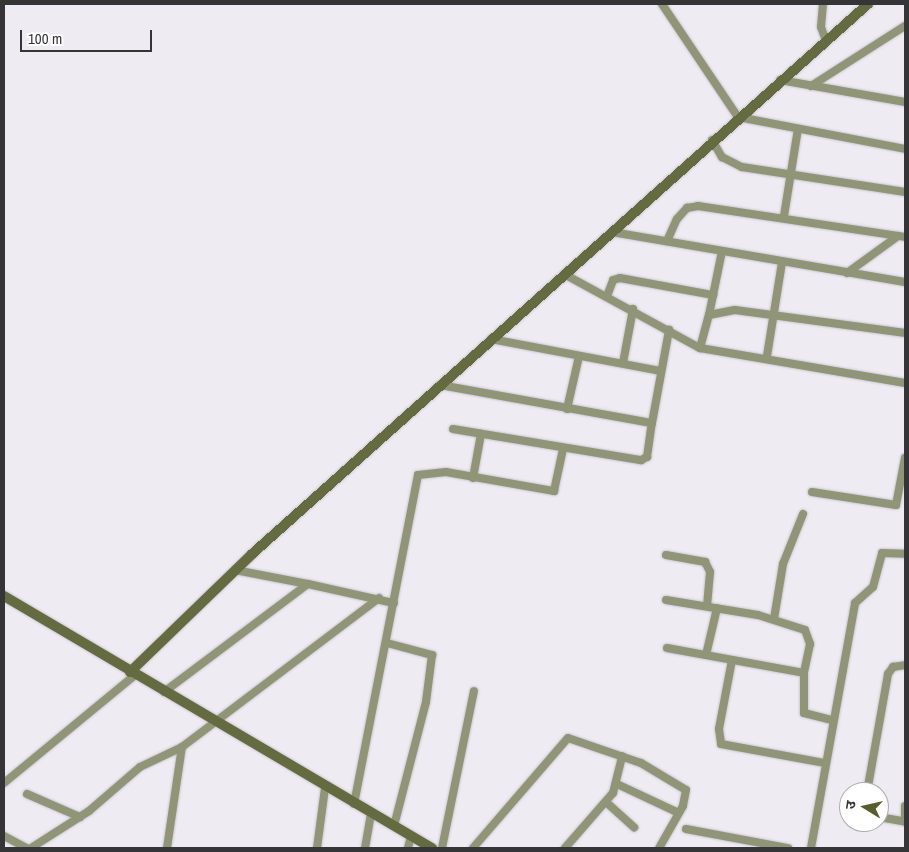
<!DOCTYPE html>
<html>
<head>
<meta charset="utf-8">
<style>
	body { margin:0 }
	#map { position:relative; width:909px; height:852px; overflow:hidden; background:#eeebf3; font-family:"Archivo Narrow","Noto Sans Devanagari",sans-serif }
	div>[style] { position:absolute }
	.roads { filter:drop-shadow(0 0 1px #c9c6cd) drop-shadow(0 0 1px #c9c6cd) }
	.street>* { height:8px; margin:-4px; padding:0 4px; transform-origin:4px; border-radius:4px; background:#909578 }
	.secondary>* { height:10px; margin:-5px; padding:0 5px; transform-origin:5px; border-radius:5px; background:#656b41 }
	span { translate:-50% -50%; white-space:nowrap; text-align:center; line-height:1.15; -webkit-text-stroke:5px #fff; paint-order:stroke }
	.frame { position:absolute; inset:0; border:5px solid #353437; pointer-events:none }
	.north { position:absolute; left:839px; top:782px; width:50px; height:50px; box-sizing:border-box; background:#fff; border:1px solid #aeaeaf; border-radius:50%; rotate:279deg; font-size:14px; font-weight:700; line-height:20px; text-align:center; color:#353437 }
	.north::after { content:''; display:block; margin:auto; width:18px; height:22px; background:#575e2c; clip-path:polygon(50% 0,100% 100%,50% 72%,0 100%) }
	.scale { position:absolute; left:20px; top:30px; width:132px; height:22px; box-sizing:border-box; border:2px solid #353437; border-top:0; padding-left:6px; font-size:15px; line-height:18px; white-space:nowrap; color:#353437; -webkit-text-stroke:4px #fff; paint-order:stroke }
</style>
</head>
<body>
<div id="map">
	<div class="roads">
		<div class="street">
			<i style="left:662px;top:4px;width:136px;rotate:56.1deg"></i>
			<i style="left:738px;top:117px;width:170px;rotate:10.8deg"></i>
			<i style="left:823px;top:4px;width:23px;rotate:95deg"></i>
			<i style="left:821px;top:27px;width:15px;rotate:70deg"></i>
			<i style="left:780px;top:80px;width:127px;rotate:10deg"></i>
			<i style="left:811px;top:86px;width:112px;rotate:-32.6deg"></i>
			<i style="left:712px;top:140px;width:20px;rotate:60deg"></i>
			<i style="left:722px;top:157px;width:22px;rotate:27deg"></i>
			<i style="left:742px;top:167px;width:165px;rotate:8.7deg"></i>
			<i style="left:784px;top:216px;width:88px;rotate:-80.9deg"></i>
			<i style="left:612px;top:232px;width:297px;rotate:9.7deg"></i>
			<i style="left:667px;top:241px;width:24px;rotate:-66deg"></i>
			<i style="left:677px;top:219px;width:15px;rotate:-48deg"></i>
			<i style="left:687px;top:208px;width:11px;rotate:-10deg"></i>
			<i style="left:698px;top:206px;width:209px;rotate:8.5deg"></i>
			<i style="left:847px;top:273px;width:63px;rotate:-36deg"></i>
			<i style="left:564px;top:274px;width:155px;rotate:28.6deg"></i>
			<i style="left:700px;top:348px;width:34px;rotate:-75deg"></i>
			<i style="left:709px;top:315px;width:26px;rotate:-11deg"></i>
			<i style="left:735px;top:310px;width:172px;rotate:7.7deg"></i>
			<i style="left:607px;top:296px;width:17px;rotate:-69deg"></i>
			<i style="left:613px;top:280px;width:7px;rotate:-16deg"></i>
			<i style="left:620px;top:278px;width:95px;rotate:10.4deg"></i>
			<i style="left:709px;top:315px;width:65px;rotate:-78.5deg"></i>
			<i style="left:491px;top:339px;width:172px;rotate:10.7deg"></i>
			<i style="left:700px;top:348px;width:208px;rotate:9.7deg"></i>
			<i style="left:767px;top:356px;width:95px;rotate:-80.9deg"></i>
			<i style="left:623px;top:363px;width:55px;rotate:-79.5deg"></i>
			<i style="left:440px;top:385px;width:215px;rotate:10.2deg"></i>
			<i style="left:652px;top:423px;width:95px;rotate:-79.6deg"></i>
			<i style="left:567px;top:409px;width:54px;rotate:-77.2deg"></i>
			<i style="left:453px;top:429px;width:191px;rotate:9.4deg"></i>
			<i style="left:641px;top:460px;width:7px;rotate:-27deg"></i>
			<i style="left:647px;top:457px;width:34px;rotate:-82deg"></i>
			<i style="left:473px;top:478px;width:45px;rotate:-79.7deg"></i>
			<i style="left:812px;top:492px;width:85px;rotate:8.8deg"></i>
			<i style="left:896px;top:505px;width:48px;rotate:-79.2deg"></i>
			<i style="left:666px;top:555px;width:40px;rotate:10deg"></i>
			<i style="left:705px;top:562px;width:11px;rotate:63deg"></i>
			<i style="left:710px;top:572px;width:34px;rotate:95deg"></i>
			<i style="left:235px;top:570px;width:74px;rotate:10.9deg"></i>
			<i style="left:666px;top:600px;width:93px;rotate:9.3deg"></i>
			<i style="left:758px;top:615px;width:49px;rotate:17.7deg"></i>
			<i style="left:805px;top:630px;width:15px;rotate:70deg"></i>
			<i style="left:810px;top:644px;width:30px;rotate:102deg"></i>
			<i style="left:774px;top:619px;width:56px;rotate:-80.7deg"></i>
			<i style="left:783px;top:564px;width:54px;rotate:-68.2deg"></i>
			<i style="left:387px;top:643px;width:47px;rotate:14.9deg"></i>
			<i style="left:432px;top:655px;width:47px;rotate:97.3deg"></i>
			<i style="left:426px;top:702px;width:128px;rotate:104.5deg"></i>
			<i style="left:667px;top:648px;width:139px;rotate:10.3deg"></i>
			<i style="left:804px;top:673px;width:40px;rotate:90deg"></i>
			<i style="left:804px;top:713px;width:30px;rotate:14deg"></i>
			<i style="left:706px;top:655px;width:48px;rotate:-76.8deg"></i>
			<i style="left:732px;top:660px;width:70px;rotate:100.7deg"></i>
			<i style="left:719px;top:729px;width:15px;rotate:82deg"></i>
			<i style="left:721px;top:744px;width:106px;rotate:10.4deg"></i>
			<i style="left:164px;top:692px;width:180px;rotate:-36.9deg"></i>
			<i style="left:308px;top:584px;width:88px;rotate:12.5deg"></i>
			<i style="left:4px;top:783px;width:170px;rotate:-39.5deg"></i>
			<i style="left:617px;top:784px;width:68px;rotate:25.1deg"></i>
			<i style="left:867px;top:792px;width:120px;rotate:-79.9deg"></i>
			<i style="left:888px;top:674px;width:9px;rotate:-54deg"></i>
			<i style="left:893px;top:667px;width:12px;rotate:-9deg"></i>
			<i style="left:27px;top:794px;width:58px;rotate:23.5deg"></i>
			<i style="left:606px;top:802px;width:38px;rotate:42deg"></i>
			<i style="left:354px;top:804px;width:335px;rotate:-79deg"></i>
			<i style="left:418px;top:475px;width:28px;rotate:-6deg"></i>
			<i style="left:446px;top:472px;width:110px;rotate:10deg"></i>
			<i style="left:554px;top:491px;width:43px;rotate:-77.9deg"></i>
			<i style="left:905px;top:806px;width:16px;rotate:90deg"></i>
			<i style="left:879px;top:817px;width:23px;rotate:10deg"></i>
			<i style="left:686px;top:829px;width:104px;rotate:10.6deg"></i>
			<i style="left:4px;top:836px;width:26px;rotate:28deg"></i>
			<i style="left:31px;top:848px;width:69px;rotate:-32.5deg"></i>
			<i style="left:89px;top:811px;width:67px;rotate:-40.8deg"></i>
			<i style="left:140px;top:767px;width:47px;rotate:-25.5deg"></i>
			<i style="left:167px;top:848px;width:102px;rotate:-81.6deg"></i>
			<i style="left:182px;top:747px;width:247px;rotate:-37.1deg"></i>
			<i style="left:317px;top:848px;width:61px;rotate:-82.4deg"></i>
			<i style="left:365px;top:848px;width:36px;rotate:-80deg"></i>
			<i style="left:408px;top:848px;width:12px;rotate:-76deg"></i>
			<i style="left:442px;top:848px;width:160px;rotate:-78.5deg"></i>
			<i style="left:473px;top:848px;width:145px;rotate:-49.2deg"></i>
			<i style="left:568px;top:738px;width:77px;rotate:18.9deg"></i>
			<i style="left:641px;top:763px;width:52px;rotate:31deg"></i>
			<i style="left:686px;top:790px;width:16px;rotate:101deg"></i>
			<i style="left:683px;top:806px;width:48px;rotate:119.7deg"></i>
			<i style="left:565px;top:848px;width:73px;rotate:-48.9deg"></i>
			<i style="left:613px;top:793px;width:38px;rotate:-76deg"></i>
			<i style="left:811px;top:848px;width:249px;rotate:-79.8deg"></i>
			<i style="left:855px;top:603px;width:24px;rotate:-42deg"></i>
			<i style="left:873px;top:587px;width:35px;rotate:-75deg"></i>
			<i style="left:882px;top:553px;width:23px;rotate:2deg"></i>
		</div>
		<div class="secondary">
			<i style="left:4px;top:596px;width:497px;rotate:30.5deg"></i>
			<i style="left:130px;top:672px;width:170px;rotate:-44deg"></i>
			<i style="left:252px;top:554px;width:826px;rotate:-41.76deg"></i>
		</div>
	</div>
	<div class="frame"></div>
	<div class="north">उ</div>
	<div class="scale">100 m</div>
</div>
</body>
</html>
